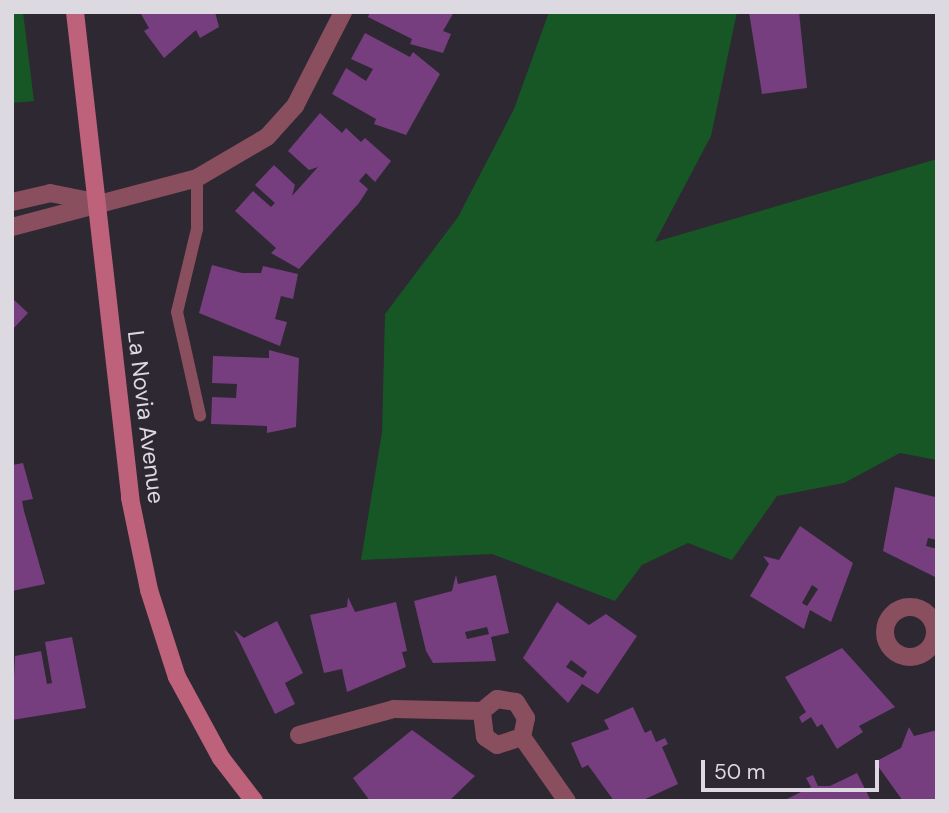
<!DOCTYPE html>
<html>
<head>
<meta charset="utf-8">
<style>
	body { margin:0 }
	#map { position:relative; width:949px; height:813px; overflow:hidden; background:#2d2832; font-family:"DM Sans",sans-serif }
	div>[style] { position:absolute }
	.green>* { inset:0; background:#165725 }
	.building>* { inset:0; background:#763e7f }
	.service>* { height:12px; margin:-6px; padding:0 6px; transform-origin:6px; border-radius:6px; background:#894f5e }
	.minor>* { height:18px; margin:-9px; padding:0 9px; transform-origin:9px; border-radius:9px; background:#894f5e }
	.minor>.ring { margin:-9px; padding:0; box-sizing:content-box; background:none; border:18px solid #894f5e; border-radius:50% }
	.secondary>* { height:18px; margin:-9px; padding:0 9px; transform-origin:9px; border-radius:9px; background:#be617b }
	span { translate:-50% -50%; white-space:nowrap; text-align:center; line-height:1.15; -webkit-text-stroke:5px #2d2832; paint-order:stroke }
	.street-label { font-size:23px; color:#ddd9e0 }
	.frame { position:absolute; inset:0; border:14px solid #ddd9e0; pointer-events:none }
	.scale { position:absolute; left:701px; top:760px; width:178px; height:32px; box-sizing:border-box; border:4px solid #ddd9e0; border-top:0; padding-left:9px; font-size:21px; line-height:24px; white-space:nowrap; color:#ddd9e0; -webkit-text-stroke:5px #2d2832; paint-order:stroke }
</style>
</head>
<body>
<div id="map">
	<div class="green">
		<i style="clip-path:polygon(12px 12px,23px 12px,34px 101px,12px 103px)"></i>
		<i style="clip-path:polygon(549px 12px,737px 12px,711px 136px,655px 242px,937px 159px,937px 460px,900px 453px,844px 483px,777px 496px,732px 560px,688px 543px,642px 565px,615px 601px,492px 554px,361px 560px,382px 432px,385px 314px,458px 217px,514px 109px)"></i>
	</div>
	<div class="building">
		<i style="clip-path:polygon(215px 12px,219px 27px,200px 38px,196px 30px,164px 58px,144px 31px,149px 28px,141px 14px)"></i>
		<i style="clip-path:polygon(370px 12px,454px 12px,443px 31px,451px 34px,443px 53px,410px 44px,412px 39px,368px 17px)"></i>
		<i style="clip-path:polygon(749px 12px,799px 12px,807px 88px,762px 94px)"></i>
		<i style="clip-path:polygon(365px 33px,410px 57px,413px 52px,440px 74px,406px 135px,374px 124px,376px 119px,332px 94px,346px 68px,366px 81px,373px 69px,351px 59px)"></i>
		<i style="clip-path:polygon(320px 113px,342px 133px,346px 128px,361px 142px,365px 138px,391px 161px,375px 182px,366px 173px,359px 181px,368px 189px,359px 203px,299px 269px,271px 253px,276px 248px,235px 211px,253px 191px,271px 207px,275px 203px,255px 185px,274px 165px,295px 185px,292px 196px,318px 167px,309px 170px,288px 151px)"></i>
		<i style="clip-path:polygon(212px 265px,242px 273px,261px 273px,263px 266px,298px 274px,293px 299px,281px 296px,275px 319px,287px 322px,280px 346px,199px 313px)"></i>
		<i style="clip-path:polygon(12px 298px,28px 313px,12px 330px)"></i>
		<i style="clip-path:polygon(269px 350px,299px 358px,296px 427px,267px 433px,267px 426px,211px 424px,212px 397px,236px 398px,237px 384px,212px 383px,213px 356px,269px 358px)"></i>
		<i style="clip-path:polygon(23px 463px,33px 499px,22px 501px,24px 511px,45px 584px,12px 591px,12px 465px)"></i>
		<i style="clip-path:polygon(895px 487px,935px 497px,937px 493px,937px 540px,928px 538px,926px 546px,937px 549px,937px 578px,883px 551px)"></i>
		<i style="clip-path:polygon(evenodd,800px 526px,853px 563px,831px 622px,810px 610px,804px 629px,750px 596px,769px 564px,763px 556px,779px 560px,800px 526px,812px 585px,818px 589px,807px 606px,802px 603px,812px 585px)"></i>
		<i style="clip-path:polygon(evenodd,456px 575px,458px 584px,496px 575px,509px 633px,491px 637px,496px 661px,433px 663px,426px 651px,414px 601px,452px 591px,456px 575px,487px 627px,489px 634px,467px 639px,465px 632px,487px 627px)"></i>
		<i style="clip-path:polygon(348px 597px,355px 612px,396px 602px,407px 651px,402px 652px,406px 667px,347px 692px,342px 669px,324px 673px,310px 615px,347px 607px)"></i>
		<i style="clip-path:polygon(evenodd,557px 602px,589px 625px,606px 614px,637px 636px,598px 694px,582px 684px,568px 703px,523px 658px,557px 602px,571px 660px,587px 672px,583px 678px,566px 667px,571px 660px)"></i>
		<i style="clip-path:polygon(277px 621px,303px 673px,285px 683px,295px 704px,275px 714px,234px 630px,244px 638px)"></i>
		<i style="clip-path:polygon(72px 637px,86px 708px,12px 720px,15px 656px,41px 651px,47px 684px,52px 683px,45px 642px)"></i>
		<i style="clip-path:polygon(842px 648px,895px 707px,859px 726px,863px 732px,837px 749px,822px 724px,817px 727px,811px 717px,802px 723px,799px 717px,806px 712px,785px 677px)"></i>
		<i style="clip-path:polygon(633px 707px,645px 733px,651px 730px,656px 742px,665px 738px,668px 744px,662px 747px,678px 784px,641px 801px,614px 801px,588px 765px,582px 768px,571px 743px,609px 729px,604px 720px)"></i>
		<i style="clip-path:polygon(909px 727px,914px 736px,937px 730px,937px 801px,903px 801px,875px 762px,901px 748px)"></i>
		<i style="clip-path:polygon(412px 730px,475px 776px,449px 801px,370px 801px,353px 778px)"></i>
		<i style="clip-path:polygon(857px 773px,871px 801px,783px 801px,811px 787px,806px 778px,813px 775px,818px 786px,830px 786px)"></i>
	</div>
	<div class="service">
		<i style="left:197px;top:178px;width:51px;rotate:90deg"></i>
		<i style="left:197px;top:229px;width:85px;rotate:103.5deg"></i>
		<i style="left:177px;top:312px;width:106px;rotate:77.4deg"></i>
	</div>
	<div class="minor">
		<i style="left:12px;top:202px;width:39px;rotate:-13deg"></i>
		<i style="left:50px;top:193px;width:46px;rotate:11.3deg"></i>
		<i style="left:12px;top:227px;width:191px;rotate:-14.8deg"></i>
		<i style="left:197px;top:178px;width:81px;rotate:-30.4deg"></i>
		<i style="left:267px;top:137px;width:42px;rotate:-47.9deg"></i>
		<i style="left:295px;top:106px;width:106px;rotate:-62.9deg"></i>
		<i class="ring" style="left:885px;top:607px;width:32px;height:32px"></i>
		<i style="left:299px;top:735px;width:98px;rotate:-15.3deg"></i>
		<i style="left:394px;top:709px;width:88px;rotate:1.3deg"></i>
		<i style="left:482px;top:711px;width:19px;rotate:-39deg"></i>
		<i style="left:497px;top:699px;width:19px;rotate:9deg"></i>
		<i style="left:516px;top:702px;width:19px;rotate:58deg"></i>
		<i style="left:526px;top:718px;width:19px;rotate:102deg"></i>
		<i style="left:522px;top:737px;width:26px;rotate:162deg"></i>
		<i style="left:497px;top:745px;width:14px;rotate:-146deg"></i>
		<i style="left:485px;top:737px;width:26px;rotate:-97deg"></i>
		<i style="left:522px;top:737px;width:78px;rotate:54.9deg"></i>
	</div>
	<div class="secondary">
		<i style="left:75px;top:12px;width:489px;rotate:83.5deg"></i>
		<i style="left:130px;top:498px;width:94px;rotate:78.3deg"></i>
		<i style="left:149px;top:590px;width:91px;rotate:72.2deg"></i>
		<i style="left:177px;top:677px;width:92px;rotate:61.5deg"></i>
		<i style="left:221px;top:758px;width:54px;rotate:52.5deg"></i>
	</div>
	<div class="street-label">
		<span style="left:146px;top:417px;rotate:83deg">La Novia Avenue</span>
	</div>
	<div class="frame"></div>
	<div class="scale">50 m</div>
</div>
</body>
</html>
